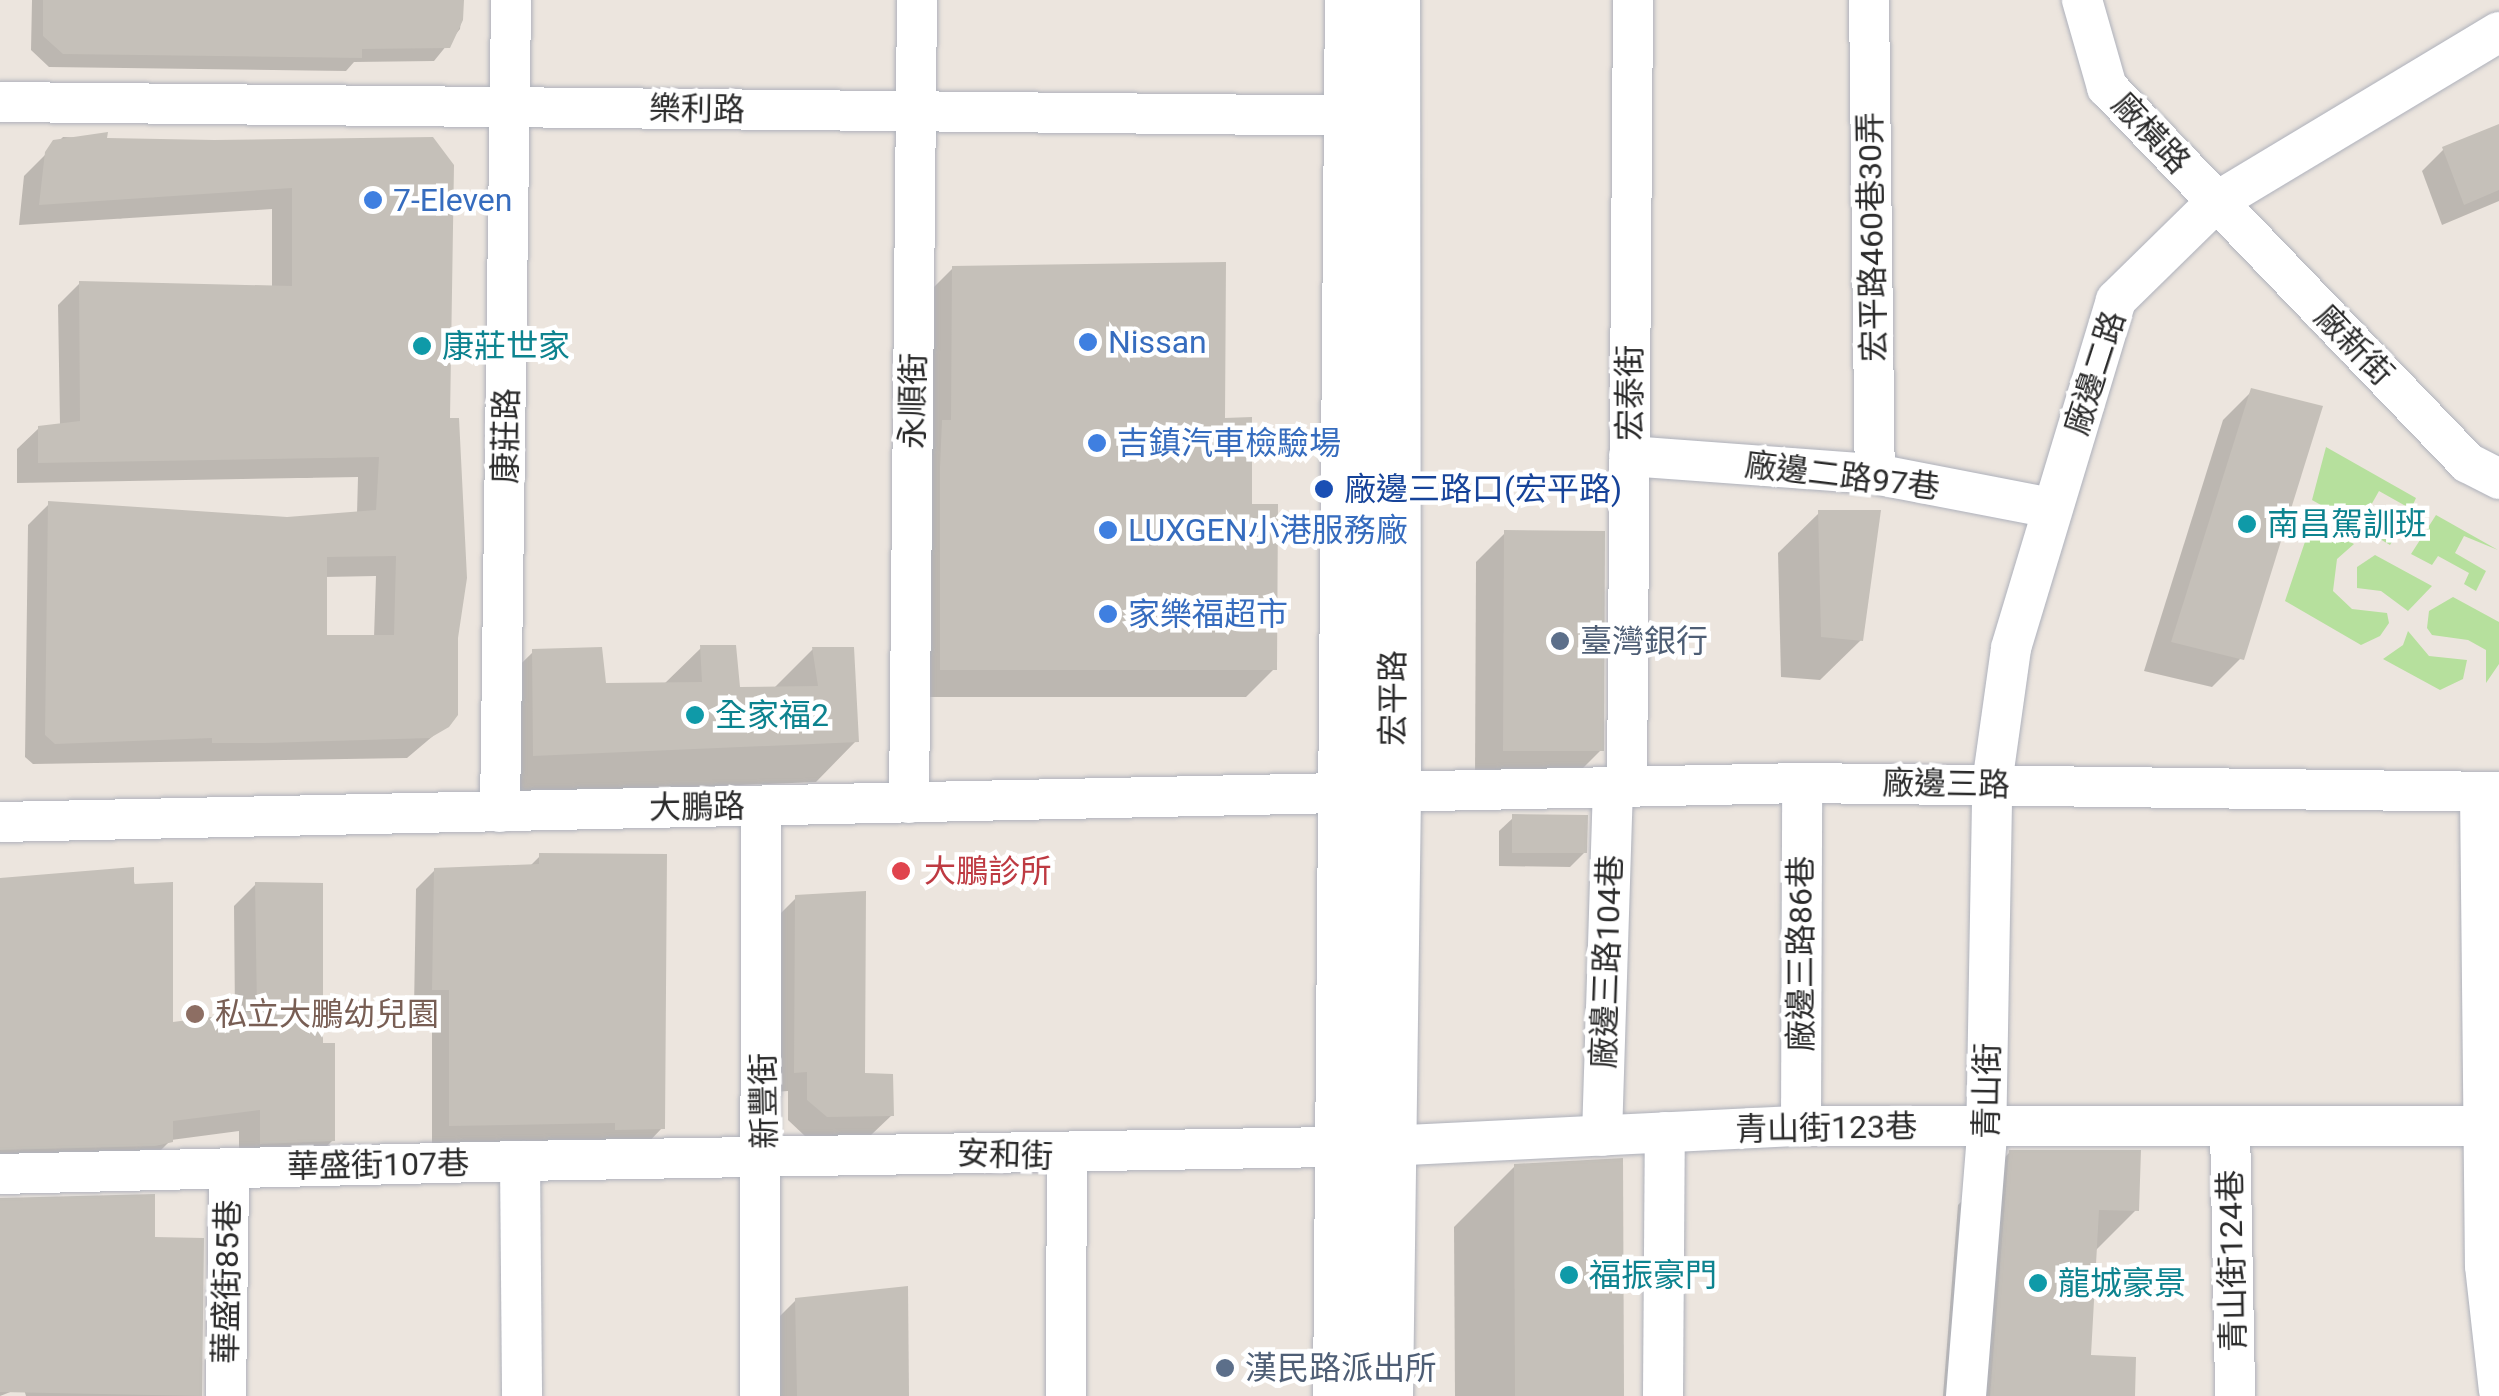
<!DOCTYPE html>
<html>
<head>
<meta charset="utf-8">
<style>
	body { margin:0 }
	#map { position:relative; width:2499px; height:1396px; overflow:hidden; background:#ece5de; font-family:Roboto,"Noto Sans TC",sans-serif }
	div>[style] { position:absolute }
	.green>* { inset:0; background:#b6e09d }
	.shadow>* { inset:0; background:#0003 }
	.building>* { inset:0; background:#c5c0b9 }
	.roads { filter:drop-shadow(0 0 2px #aeb1bb) drop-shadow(0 0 2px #aeb1bb) }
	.street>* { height:40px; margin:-20px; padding:0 20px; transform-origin:20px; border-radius:20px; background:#fff }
	.secondary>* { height:55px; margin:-27.5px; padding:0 27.5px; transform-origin:27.5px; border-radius:27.5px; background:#fff }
	.dots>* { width:28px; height:28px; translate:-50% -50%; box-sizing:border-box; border:5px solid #fff; border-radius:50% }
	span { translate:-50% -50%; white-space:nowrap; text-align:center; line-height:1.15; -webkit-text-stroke:9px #fff; paint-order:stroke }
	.street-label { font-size:32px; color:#2b2b2b }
	.shop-label { font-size:32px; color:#366cbe }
	.left { translate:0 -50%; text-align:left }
	.culture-label { font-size:32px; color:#0d838f }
	.transit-label { font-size:32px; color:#164399 }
	.service-label { font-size:32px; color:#4e5e75 }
	.health-label { font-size:32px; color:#be3a42 }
	.education-label { font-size:32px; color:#785e54 }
</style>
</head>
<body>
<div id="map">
	<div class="green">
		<i style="clip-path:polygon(2326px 447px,2416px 498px,2411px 509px,2379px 491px,2370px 507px,2401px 526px,2390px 545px,2375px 536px,2381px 524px,2351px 507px,2344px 518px,2312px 500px)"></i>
		<i style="clip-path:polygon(2436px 515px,2498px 550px,2464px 536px,2455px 553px,2486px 571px,2476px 591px,2464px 584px,2469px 573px,2438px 556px,2432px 565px,2411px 554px)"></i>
		<i style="clip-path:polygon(2312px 521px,2354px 544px,2337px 559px,2333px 591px,2352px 609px,2387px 613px,2389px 623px,2380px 636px,2361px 645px,2285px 601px)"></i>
		<i style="clip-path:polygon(2375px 555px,2432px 586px,2408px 611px,2381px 591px,2357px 588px,2357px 567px)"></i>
		<i style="clip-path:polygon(2453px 597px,2499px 622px,2499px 664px,2486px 683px,2486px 650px,2468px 640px,2432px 635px,2427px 628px,2429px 611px)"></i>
		<i style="clip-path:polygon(2408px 631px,2429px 656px,2467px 660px,2463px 679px,2440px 690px,2383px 659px,2403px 645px)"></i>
	</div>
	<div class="shadow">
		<i style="clip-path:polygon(32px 0,463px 0,460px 29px,434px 61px,354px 62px,346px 71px,49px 67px,31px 50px)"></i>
		<i style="clip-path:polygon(2499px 127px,2499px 201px,2442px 225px,2422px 171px,2444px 149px)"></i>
		<i style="clip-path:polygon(evenodd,63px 137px,214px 143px,432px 139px,433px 736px,407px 758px,33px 764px,25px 757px,28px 525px,49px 504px,287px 520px,357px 514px,358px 477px,17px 483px,17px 449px,39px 428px,60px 426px,58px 305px,80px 283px,272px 288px,272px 209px,19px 225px,24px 176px,63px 137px,376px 576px,374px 637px,325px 637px,324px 577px,376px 576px)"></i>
		<i style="clip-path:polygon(953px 268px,1222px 420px,1274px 669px,1246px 697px,912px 697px,925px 296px)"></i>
		<i style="clip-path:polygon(2252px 391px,2241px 658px,2212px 687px,2144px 671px,2223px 420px)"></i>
		<i style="clip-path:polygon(1819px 513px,1861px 640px,1820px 680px,1781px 677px,1778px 553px)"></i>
		<i style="clip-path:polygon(1505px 533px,1601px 750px,1572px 779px,1475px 778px,1476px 562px)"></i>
		<i style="clip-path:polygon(701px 648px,737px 690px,773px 689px,813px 649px,856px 741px,816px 782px,493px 795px,492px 692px,533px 652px,604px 685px,663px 685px)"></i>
		<i style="clip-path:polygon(1514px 817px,1585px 852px,1570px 867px,1499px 866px,1499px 831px)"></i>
		<i style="clip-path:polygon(540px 856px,662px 1128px,644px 1147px,432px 1143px,432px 1008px,414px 1008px,416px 889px,435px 870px,529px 867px)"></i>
		<i style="clip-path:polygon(131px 870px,171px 1025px,235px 1017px,234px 906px,256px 884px,321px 1045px,333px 1140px,311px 1162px,239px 1165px,239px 1131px,171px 1140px,148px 1163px,0 1173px,0 881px)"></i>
		<i style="clip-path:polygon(796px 898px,863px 1076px,892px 1115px,871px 1135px,806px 1137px,788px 1120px,788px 1091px,774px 1092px,776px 918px)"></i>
		<i style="clip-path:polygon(2010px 1152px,2137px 1209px,2094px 1252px,2088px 1358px,2132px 1396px,1943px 1396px,1958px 1205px)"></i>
		<i style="clip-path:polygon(1515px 1166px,1622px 1396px,1455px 1396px,1454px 1227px)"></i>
		<i style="clip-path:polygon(0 1200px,153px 1240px,202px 1241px,200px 1396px,26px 1396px,12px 1349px,13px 1391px,0 1396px)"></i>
		<i style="clip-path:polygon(796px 1300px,906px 1396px,769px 1396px,767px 1329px)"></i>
	</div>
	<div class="building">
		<i style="clip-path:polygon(43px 0,464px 0,463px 20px,450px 48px,362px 49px,362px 58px,63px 54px,43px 36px)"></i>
		<i style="clip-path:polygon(2499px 124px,2499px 190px,2464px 205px,2442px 147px)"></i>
		<i style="clip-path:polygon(evenodd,108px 132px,107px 138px,214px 140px,433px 137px,454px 165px,450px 418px,459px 418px,467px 578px,458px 638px,458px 715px,449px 727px,430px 738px,265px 743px,212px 743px,212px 738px,55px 744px,45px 735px,48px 501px,287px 517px,376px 510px,379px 457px,38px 463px,38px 426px,80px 421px,79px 281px,292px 286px,292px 188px,39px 205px,45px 152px,53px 140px,108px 132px,396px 556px,394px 635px,327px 635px,327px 557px,396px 556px)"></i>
		<i style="clip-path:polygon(1226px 262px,1225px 418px,1252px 417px,1252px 504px,1278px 504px,1277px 670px,940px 670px,940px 467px,942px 420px,951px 420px,952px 266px)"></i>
		<i style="clip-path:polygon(2251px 388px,2323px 406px,2244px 660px,2171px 642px)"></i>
		<i style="clip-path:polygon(1818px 510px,1881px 510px,1863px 641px,1821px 637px)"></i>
		<i style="clip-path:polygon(1504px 530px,1605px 531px,1604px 751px,1503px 751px)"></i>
		<i style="clip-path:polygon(700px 645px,736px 645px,740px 687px,818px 686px,812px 647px,854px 647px,859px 742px,533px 756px,532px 649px,602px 647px,606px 683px,702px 682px)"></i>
		<i style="clip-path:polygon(1512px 814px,1588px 815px,1587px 853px,1512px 853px)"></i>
		<i style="clip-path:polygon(539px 853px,667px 854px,665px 1129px,615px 1130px,615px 1123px,449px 1126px,449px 990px,432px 990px,434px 868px,539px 864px)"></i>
		<i style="clip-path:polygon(134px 867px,134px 884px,173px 882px,173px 1022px,257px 1011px,255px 882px,323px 883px,323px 1043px,335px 1043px,335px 1141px,260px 1144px,260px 1110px,173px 1121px,173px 1142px,155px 1146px,0 1150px,0 878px)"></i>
		<i style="clip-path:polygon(866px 891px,865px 1073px,893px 1074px,894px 1116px,827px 1117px,807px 1100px,807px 1072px,794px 1073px,795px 895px)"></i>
		<i style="clip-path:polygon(2009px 1150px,2141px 1150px,2139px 1211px,2099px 1210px,2091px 1355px,2136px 1357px,2135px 1396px,1990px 1396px)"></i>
		<i style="clip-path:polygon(1623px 1158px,1624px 1396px,1515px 1396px,1514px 1164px)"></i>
		<i style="clip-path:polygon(155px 1194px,155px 1237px,204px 1238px,202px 1396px,0 1392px,0 1198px)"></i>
		<i style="clip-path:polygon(908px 1286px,909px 1396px,797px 1396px,795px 1298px)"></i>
	</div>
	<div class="roads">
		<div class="street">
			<i style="left:1869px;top:0;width:474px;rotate:89.3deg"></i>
			<i style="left:2082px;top:0;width:91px;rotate:74deg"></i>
			<i style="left:2107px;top:87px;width:521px;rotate:46.17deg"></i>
			<i style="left:2468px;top:463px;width:35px;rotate:27deg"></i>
			<i style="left:0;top:102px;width:1376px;rotate:0.58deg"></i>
			<i style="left:1629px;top:456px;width:247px;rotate:4.2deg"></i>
			<i style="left:1875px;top:474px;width:180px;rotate:10.9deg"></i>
			<i style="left:1627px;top:786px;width:786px;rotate:-89.56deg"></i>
			<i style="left:2480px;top:792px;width:474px;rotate:89.4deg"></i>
			<i style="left:2485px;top:1266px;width:125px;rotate:83.6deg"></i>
			<i style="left:909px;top:803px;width:803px;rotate:-89.43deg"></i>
			<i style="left:500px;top:812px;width:812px;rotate:-89.22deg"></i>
			<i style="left:0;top:822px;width:1802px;rotate:-1.24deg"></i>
			<i style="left:1802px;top:783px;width:697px;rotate:0.74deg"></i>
			<i style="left:1801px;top:1126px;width:343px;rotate:-89.8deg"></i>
			<i style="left:2230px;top:1127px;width:269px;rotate:88.9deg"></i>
			<i style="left:1602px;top:1136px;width:348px;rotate:-88.2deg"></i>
			<i style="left:520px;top:1161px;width:866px;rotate:-0.99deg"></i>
			<i style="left:1386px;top:1146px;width:415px;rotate:-2.8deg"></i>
			<i style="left:1801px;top:1126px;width:682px"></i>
			<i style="left:0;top:1174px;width:520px;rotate:-1.43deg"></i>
			<i style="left:520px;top:1161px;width:235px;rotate:89.5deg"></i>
			<i style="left:226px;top:1396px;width:227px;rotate:-89.2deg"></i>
			<i style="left:760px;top:1396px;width:590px;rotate:-89.9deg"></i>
			<i style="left:1066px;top:1396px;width:244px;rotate:-89.8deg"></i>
			<i style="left:1663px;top:1396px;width:264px;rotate:-89.6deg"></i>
			<i style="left:1966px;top:1396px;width:252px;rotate:-85.4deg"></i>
			<i style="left:1986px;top:1145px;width:361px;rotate:-89deg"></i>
			<i style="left:1992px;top:784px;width:137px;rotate:-82deg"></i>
			<i style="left:2011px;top:648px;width:363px;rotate:-73.2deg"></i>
			<i style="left:2116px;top:300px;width:140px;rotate:-44.4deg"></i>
			<i style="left:2216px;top:202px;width:330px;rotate:-31deg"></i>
		</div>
		<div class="secondary">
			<i style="left:1340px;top:1396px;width:1396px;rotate:-89.51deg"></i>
			<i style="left:1385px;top:1396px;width:604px;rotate:-89.24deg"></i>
			<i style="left:1393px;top:792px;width:792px;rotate:-90.07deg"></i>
		</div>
	</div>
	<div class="dots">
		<i style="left:373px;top:200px;background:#3f7fe0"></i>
		<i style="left:1088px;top:342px;background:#3f7fe0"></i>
		<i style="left:422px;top:346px;background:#0f9aa8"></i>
		<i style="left:1097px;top:443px;background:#3f7fe0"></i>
		<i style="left:1324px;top:489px;background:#1a4fb4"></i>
		<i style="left:2247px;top:524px;background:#0f9aa8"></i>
		<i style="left:1108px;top:530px;background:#3f7fe0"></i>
		<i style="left:1108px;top:614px;background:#3f7fe0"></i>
		<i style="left:1560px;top:641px;background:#5c6f8a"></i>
		<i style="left:695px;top:715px;background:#0f9aa8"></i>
		<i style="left:901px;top:871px;background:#e0444e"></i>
		<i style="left:195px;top:1014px;background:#8d6e63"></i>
		<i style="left:1569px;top:1275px;background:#0f9aa8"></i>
		<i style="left:2038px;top:1283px;background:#0f9aa8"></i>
		<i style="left:1225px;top:1368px;background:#5c6f8a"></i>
	</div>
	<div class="street-label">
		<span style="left:697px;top:109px;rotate:1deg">樂利路</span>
		<span style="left:2151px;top:133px;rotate:47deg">廠橫路</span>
		<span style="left:1872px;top:237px;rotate:-91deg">宏平路460巷30弄</span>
		<span style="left:2354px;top:345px;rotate:46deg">廠新街</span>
		<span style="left:2095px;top:373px;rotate:-72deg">廠邊二路</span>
		<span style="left:1630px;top:393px;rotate:-90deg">宏泰街</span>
		<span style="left:913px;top:401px;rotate:-89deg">永順街</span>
		<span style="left:506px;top:436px;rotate:-89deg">康莊路</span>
		<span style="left:1842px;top:476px;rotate:7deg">廠邊二路97巷</span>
		<span style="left:1393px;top:698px;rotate:-90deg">宏平路</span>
		<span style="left:1946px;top:784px;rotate:1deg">廠邊三路</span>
		<span style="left:697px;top:807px;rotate:-1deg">大鵬路</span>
		<span style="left:1801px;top:954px;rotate:-90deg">廠邊三路86巷</span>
		<span style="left:1607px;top:962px;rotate:-88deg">廠邊三路104巷</span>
		<span style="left:1987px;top:1091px;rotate:-89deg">青山街</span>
		<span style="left:764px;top:1101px;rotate:-91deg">新豐街</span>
		<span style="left:1826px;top:1128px;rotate:-1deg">青山街123巷</span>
		<span style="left:1005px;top:1155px;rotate:2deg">安和街</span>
		<span style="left:378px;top:1165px;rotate:-1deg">華盛街107巷</span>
		<span style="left:2232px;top:1261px;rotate:-91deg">青山街124巷</span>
		<span style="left:227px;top:1282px;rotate:-89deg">華盛街85巷</span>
	</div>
	<div class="shop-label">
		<span class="left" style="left:393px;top:200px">7-Eleven</span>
		<span class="left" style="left:1108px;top:342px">Nissan</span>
		<span class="left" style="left:1117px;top:443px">吉鎮汽車檢驗場</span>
		<span class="left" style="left:1128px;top:530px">LUXGEN小港服務廠</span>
		<span class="left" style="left:1128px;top:614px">家樂福超市</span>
	</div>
	<div class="culture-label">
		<span class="left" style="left:442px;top:346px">康莊世家</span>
		<span class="left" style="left:2267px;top:524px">南昌駕訓班</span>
		<span class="left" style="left:715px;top:715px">全家福2</span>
		<span class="left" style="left:1589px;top:1275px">福振豪門</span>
		<span class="left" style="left:2058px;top:1283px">龍城豪景</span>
	</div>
	<div class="transit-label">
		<span class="left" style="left:1344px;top:489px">廠邊三路口(宏平路)</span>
	</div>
	<div class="service-label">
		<span class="left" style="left:1580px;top:641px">臺灣銀行</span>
		<span class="left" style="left:1245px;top:1368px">漢民路派出所</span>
	</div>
	<div class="health-label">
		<span class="left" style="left:924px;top:871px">大鵬診所</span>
	</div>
	<div class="education-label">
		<span class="left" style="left:215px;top:1014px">私立大鵬幼兒園</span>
	</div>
</div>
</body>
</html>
